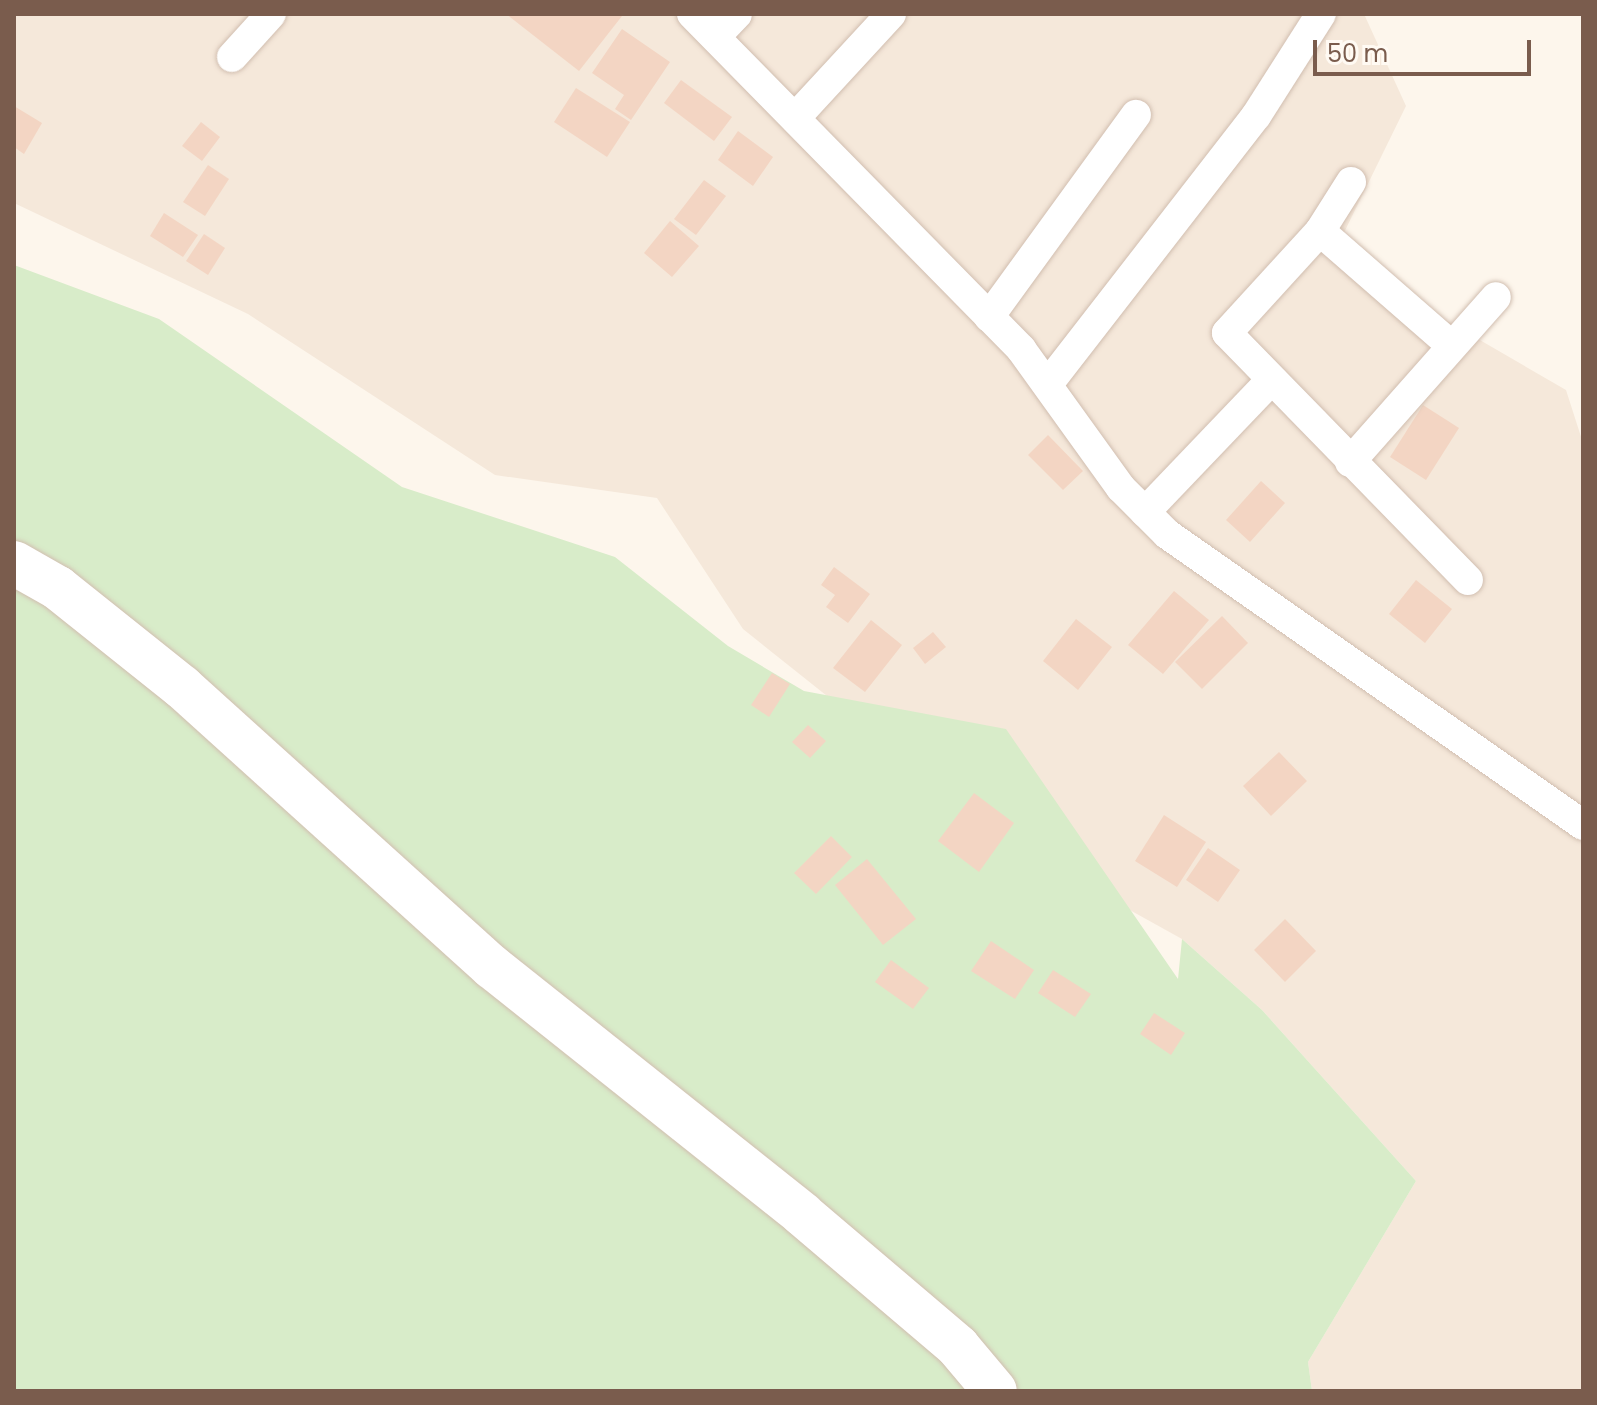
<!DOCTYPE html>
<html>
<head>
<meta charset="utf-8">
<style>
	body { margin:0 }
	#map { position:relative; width:1597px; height:1405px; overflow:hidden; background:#fdf6ec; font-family:Poppins,sans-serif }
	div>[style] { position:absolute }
	.residential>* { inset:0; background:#f5e8da }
	.green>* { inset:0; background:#d8ecc9 }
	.building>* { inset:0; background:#f3d5c3 }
	.roads { filter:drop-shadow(0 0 2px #d1beb0) drop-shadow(0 0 2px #d1beb0) }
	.street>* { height:30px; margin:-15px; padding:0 15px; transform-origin:15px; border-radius:15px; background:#fff }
	.secondary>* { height:44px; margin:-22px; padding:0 22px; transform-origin:22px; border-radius:22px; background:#fff }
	span { translate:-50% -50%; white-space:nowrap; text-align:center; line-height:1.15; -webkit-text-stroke:6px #fffaf3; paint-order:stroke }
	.frame { position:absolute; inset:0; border:16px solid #7a5c4d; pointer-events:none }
	.scale { position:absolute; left:1313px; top:40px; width:218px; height:36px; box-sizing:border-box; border:4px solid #7a5c4d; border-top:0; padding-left:10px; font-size:24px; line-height:28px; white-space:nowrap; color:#7a5c4d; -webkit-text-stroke:6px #fffaf3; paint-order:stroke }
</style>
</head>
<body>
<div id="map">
	<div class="residential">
		<i style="clip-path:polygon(14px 14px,1364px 14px,1406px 106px,1333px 255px,1566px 390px,1583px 443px,1583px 1391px,1312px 1391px,1308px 1362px,1416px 1181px,1262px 1010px,1182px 939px,1018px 848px,743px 629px,657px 498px,495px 475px,248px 314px,14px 203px)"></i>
	</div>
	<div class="green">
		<i style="clip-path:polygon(14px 265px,159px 319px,402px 487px,615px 557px,728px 646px,804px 691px,1006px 729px,1178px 979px,1182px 939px,1262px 1010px,1416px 1181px,1308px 1362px,1312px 1391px,14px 1391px)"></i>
	</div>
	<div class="building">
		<i style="clip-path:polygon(506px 14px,620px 14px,622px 16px,579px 71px)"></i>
		<i style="clip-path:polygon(622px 29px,670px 62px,631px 120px,615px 109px,624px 95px,592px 73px)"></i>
		<i style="clip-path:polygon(681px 80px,732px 117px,714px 141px,664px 103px)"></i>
		<i style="clip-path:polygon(576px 88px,630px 122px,607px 157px,554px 122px)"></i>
		<i style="clip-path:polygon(14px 106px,42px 123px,24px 154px,14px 147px)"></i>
		<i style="clip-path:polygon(201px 122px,220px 137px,202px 161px,182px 146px)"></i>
		<i style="clip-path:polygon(738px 131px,773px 157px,753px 186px,718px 160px)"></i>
		<i style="clip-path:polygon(208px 165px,229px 179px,205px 216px,183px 202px)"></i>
		<i style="clip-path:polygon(704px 180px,726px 196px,696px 235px,674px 219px)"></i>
		<i style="clip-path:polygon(164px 213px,198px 235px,183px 257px,150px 236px)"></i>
		<i style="clip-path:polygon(670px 221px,699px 246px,672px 277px,644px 253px)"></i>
		<i style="clip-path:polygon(204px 234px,225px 248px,208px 275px,186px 261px)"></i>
		<i style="clip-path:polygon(1423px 405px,1459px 428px,1426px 480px,1390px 457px)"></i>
		<i style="clip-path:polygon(1048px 435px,1083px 471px,1063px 490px,1028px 455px)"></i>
		<i style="clip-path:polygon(1261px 481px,1285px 503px,1250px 542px,1226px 520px)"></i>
		<i style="clip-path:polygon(834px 567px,870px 594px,848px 623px,826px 607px,835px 595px,821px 585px)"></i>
		<i style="clip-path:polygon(1416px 580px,1452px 609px,1425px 643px,1389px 614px)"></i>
		<i style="clip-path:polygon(1174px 591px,1209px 620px,1163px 674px,1128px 645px)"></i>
		<i style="clip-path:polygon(1222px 616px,1248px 643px,1202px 689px,1175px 662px)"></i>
		<i style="clip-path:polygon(1076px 619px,1112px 647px,1078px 690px,1043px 661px)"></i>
		<i style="clip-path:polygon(871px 620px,902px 645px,865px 692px,833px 668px)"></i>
		<i style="clip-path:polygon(933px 632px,946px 647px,925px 664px,913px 648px)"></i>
		<i style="clip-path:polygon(772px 673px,790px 684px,769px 717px,751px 705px)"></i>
		<i style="clip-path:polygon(808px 725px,826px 741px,810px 758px,792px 742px)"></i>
		<i style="clip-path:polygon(1279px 752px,1307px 781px,1271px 816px,1243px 786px)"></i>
		<i style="clip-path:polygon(974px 793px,1014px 823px,979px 872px,938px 841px)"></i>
		<i style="clip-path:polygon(1164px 815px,1206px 842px,1177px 887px,1135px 861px)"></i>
		<i style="clip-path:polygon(831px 836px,852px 857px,816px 894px,794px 873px)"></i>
		<i style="clip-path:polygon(1208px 848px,1240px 870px,1218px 902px,1186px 880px)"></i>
		<i style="clip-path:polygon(867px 859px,916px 919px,883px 945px,835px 885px)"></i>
		<i style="clip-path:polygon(1285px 919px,1316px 951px,1285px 982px,1254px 950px)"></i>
		<i style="clip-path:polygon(991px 941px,1034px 970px,1015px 999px,971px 971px)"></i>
		<i style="clip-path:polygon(891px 960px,929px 988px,913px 1009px,875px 982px)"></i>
		<i style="clip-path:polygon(1053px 970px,1091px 994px,1075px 1017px,1038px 993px)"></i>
		<i style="clip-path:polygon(1154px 1013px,1185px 1033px,1171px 1055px,1140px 1034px)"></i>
	</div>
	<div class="roads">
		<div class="street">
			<i style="left:692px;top:14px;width:470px;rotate:45.5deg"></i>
			<i style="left:1021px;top:349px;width:171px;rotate:54.3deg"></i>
			<i style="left:1121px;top:488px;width:65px;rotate:45deg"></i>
			<i style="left:1167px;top:534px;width:508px;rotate:34.97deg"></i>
			<i style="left:716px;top:36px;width:30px;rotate:-46deg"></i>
			<i style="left:232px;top:57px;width:58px;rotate:-47.8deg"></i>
			<i style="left:796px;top:117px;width:140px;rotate:-47.3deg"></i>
			<i style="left:1351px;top:182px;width:58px;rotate:122.3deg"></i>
			<i style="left:1320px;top:231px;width:138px;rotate:132.4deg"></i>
			<i style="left:1227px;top:333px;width:345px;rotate:45.7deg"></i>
			<i style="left:1320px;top:231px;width:175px;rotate:41.1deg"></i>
			<i style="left:989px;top:317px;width:250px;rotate:-54deg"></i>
			<i style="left:1048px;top:384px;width:339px;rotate:-52.2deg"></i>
			<i style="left:1256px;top:116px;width:121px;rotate:-57.5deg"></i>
			<i style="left:1350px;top:462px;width:220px;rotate:-48.5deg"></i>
			<i style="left:1145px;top:512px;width:181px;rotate:-46.3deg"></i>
		</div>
		<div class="secondary">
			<i style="left:14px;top:563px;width:51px;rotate:29.6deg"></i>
			<i style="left:58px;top:588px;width:159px;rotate:38.6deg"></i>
			<i style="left:182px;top:687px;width:418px;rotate:42.1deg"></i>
			<i style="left:492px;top:967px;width:396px;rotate:38.5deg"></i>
			<i style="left:802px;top:1214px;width:205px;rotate:40.4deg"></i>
			<i style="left:958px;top:1347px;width:57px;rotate:49.9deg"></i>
		</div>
	</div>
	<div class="frame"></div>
	<div class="scale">50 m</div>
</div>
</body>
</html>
